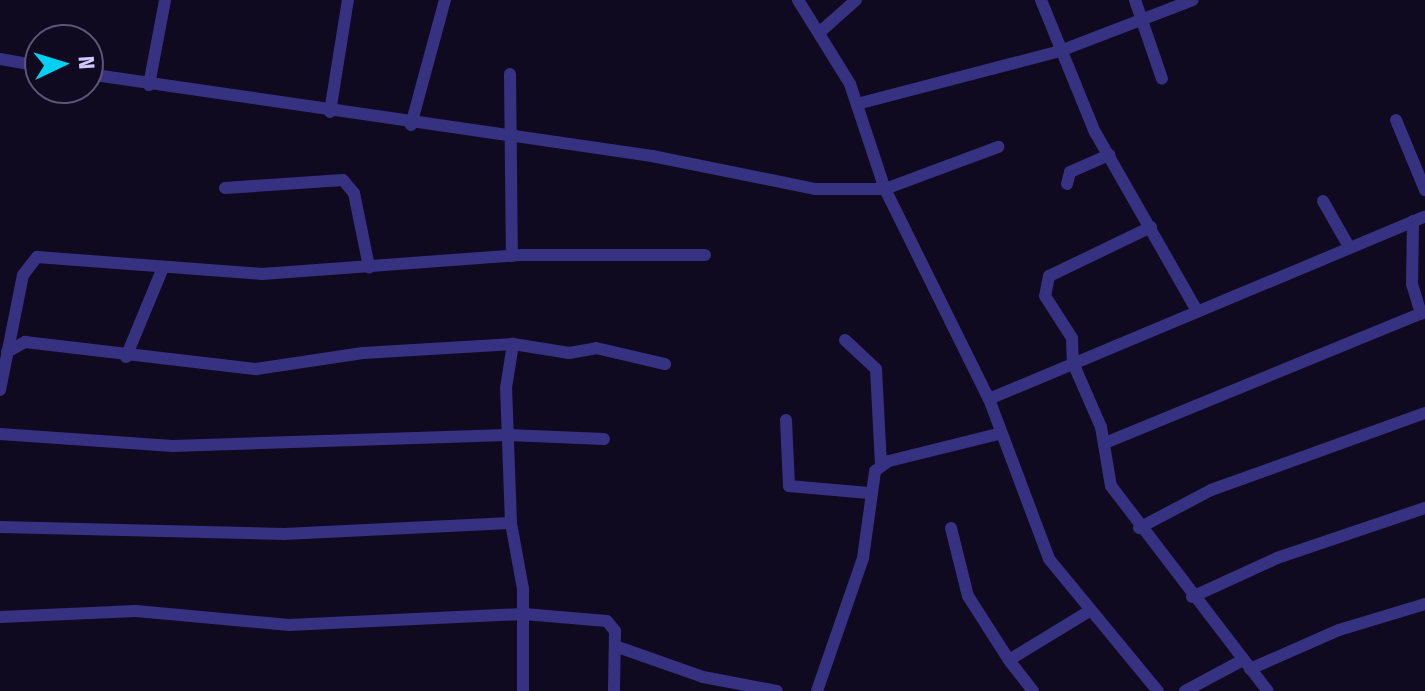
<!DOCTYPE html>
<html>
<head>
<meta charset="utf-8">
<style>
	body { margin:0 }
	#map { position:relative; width:1425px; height:691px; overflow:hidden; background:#0f0a1f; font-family:"Fira Sans Condensed",sans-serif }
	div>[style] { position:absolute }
	.minor>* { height:12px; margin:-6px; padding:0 6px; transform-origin:6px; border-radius:6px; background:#373182 }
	span { translate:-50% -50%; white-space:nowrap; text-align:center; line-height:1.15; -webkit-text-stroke:7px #0f0a1f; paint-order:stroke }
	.north { position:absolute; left:24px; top:24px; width:80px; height:80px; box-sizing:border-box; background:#0f0a1f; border:2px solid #5c5679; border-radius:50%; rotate:86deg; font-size:22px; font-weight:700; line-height:32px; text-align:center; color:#d0c8ff }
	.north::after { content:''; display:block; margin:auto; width:28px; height:36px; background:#00d1f3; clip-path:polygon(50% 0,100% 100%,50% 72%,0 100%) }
</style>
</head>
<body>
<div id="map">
	<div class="minor">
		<i style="left:798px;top:0;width:99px;rotate:58.2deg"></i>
		<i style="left:850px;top:84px;width:111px;rotate:71.6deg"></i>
		<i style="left:885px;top:189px;width:234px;rotate:63.7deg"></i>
		<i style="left:989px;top:399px;width:171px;rotate:69.4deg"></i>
		<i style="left:1049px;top:559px;width:171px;rotate:50.5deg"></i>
		<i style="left:1041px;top:0;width:143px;rotate:67.8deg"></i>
		<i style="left:1095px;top:132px;width:204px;rotate:60.3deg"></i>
		<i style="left:1135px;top:0;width:83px;rotate:71.1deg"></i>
		<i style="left:820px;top:32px;width:48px;rotate:-41.6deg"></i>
		<i style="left:0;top:59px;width:41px;rotate:9.9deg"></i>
		<i style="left:88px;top:74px;width:570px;rotate:8.27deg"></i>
		<i style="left:652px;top:156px;width:167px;rotate:11.4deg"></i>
		<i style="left:816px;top:189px;width:69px"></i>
		<i style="left:885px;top:189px;width:121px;rotate:-20.4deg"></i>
		<i style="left:510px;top:74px;width:182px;rotate:89.4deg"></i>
		<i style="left:149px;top:85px;width:86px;rotate:-79.3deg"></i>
		<i style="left:857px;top:104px;width:210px;rotate:-14.6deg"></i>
		<i style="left:1060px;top:51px;width:142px;rotate:-21deg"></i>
		<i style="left:330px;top:112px;width:113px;rotate:-80.9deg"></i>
		<i style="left:1396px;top:120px;width:76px;rotate:67.5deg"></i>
		<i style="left:411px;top:125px;width:130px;rotate:-74.8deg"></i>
		<i style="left:1067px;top:184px;width:12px;rotate:-76deg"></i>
		<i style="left:1070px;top:172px;width:43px;rotate:-23.6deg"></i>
		<i style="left:225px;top:188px;width:118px;rotate:-3.9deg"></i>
		<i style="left:343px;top:180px;width:17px;rotate:50deg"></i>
		<i style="left:354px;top:193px;width:76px;rotate:78.5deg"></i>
		<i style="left:1323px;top:201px;width:51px;rotate:60.4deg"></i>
		<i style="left:1413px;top:221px;width:63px;rotate:90.9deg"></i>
		<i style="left:1412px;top:284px;width:31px;rotate:73deg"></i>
		<i style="left:1151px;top:227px;width:113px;rotate:154.3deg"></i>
		<i style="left:1049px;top:276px;width:20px;rotate:101deg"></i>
		<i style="left:1045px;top:296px;width:50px;rotate:57.3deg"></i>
		<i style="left:1072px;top:338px;width:25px;rotate:88deg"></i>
		<i style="left:1073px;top:363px;width:70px;rotate:66.4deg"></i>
		<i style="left:1101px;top:427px;width:60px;rotate:80.4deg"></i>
		<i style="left:1111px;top:486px;width:258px;rotate:52.6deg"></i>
		<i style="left:845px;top:340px;width:42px;rotate:43.1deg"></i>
		<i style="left:876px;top:369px;width:94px;rotate:87deg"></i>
		<i style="left:7px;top:352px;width:21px;rotate:-29deg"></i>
		<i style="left:25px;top:342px;width:233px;rotate:6.7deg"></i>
		<i style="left:256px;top:369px;width:108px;rotate:-8.5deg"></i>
		<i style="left:363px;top:353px;width:150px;rotate:-3.4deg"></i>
		<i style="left:513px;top:344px;width:57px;rotate:9.1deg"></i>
		<i style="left:569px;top:353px;width:27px;rotate:-10deg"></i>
		<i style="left:596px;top:348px;width:71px;rotate:13.1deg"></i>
		<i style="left:126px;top:357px;width:94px;rotate:-67.5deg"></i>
		<i style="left:0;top:390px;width:117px;rotate:-78.7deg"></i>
		<i style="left:23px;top:275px;width:23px;rotate:-52deg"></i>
		<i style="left:37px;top:257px;width:226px;rotate:4.3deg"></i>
		<i style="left:262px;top:274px;width:261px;rotate:-4.2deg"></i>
		<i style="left:522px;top:255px;width:183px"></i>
		<i style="left:989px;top:399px;width:472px;rotate:-22.7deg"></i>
		<i style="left:786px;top:420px;width:66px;rotate:87.4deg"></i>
		<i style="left:789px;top:486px;width:80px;rotate:5deg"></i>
		<i style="left:0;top:434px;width:173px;rotate:4deg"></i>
		<i style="left:173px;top:446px;width:334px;rotate:-1.9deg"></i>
		<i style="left:507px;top:435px;width:97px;rotate:2.4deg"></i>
		<i style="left:1105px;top:443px;width:346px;rotate:-22.3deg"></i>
		<i style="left:511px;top:523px;width:135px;rotate:-92.1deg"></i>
		<i style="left:506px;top:388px;width:45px;rotate:-81deg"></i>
		<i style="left:0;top:527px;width:284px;rotate:1.4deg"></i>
		<i style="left:284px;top:534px;width:227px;rotate:-2.8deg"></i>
		<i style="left:511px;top:523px;width:67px;rotate:79.7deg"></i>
		<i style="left:523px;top:589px;width:102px;rotate:90deg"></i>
		<i style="left:951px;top:528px;width:70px;rotate:76deg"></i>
		<i style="left:968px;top:596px;width:76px;rotate:57.4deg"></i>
		<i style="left:1139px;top:528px;width:81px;rotate:-27.8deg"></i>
		<i style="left:1211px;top:490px;width:227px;rotate:-19.8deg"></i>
		<i style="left:1192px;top:597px;width:94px;rotate:-24.6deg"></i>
		<i style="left:1277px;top:558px;width:156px;rotate:-18.7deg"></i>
		<i style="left:0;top:617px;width:136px;rotate:-2.5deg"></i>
		<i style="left:136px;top:611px;width:154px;rotate:5.2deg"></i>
		<i style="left:289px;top:625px;width:235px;rotate:-2.7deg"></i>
		<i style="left:524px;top:614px;width:83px;rotate:4.8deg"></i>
		<i style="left:607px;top:621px;width:13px;rotate:51deg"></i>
		<i style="left:615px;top:631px;width:60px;rotate:91deg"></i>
		<i style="left:615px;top:646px;width:93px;rotate:19.4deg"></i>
		<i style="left:703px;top:677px;width:75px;rotate:10.7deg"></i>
		<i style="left:1250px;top:669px;width:97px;rotate:-23.7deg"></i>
		<i style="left:1339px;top:630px;width:90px;rotate:-16.8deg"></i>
		<i style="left:817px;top:691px;width:141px;rotate:-70.9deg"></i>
		<i style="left:863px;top:558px;width:88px;rotate:-82.1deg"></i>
		<i style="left:875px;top:471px;width:17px;rotate:-36deg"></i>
		<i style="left:889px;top:461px;width:116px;rotate:-13.9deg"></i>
		<i style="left:1033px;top:691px;width:39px;rotate:-128deg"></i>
		<i style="left:1009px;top:660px;width:92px;rotate:-31.3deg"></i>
		<i style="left:1185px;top:691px;width:66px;rotate:-28.1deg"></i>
	</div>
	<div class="north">N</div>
</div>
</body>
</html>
